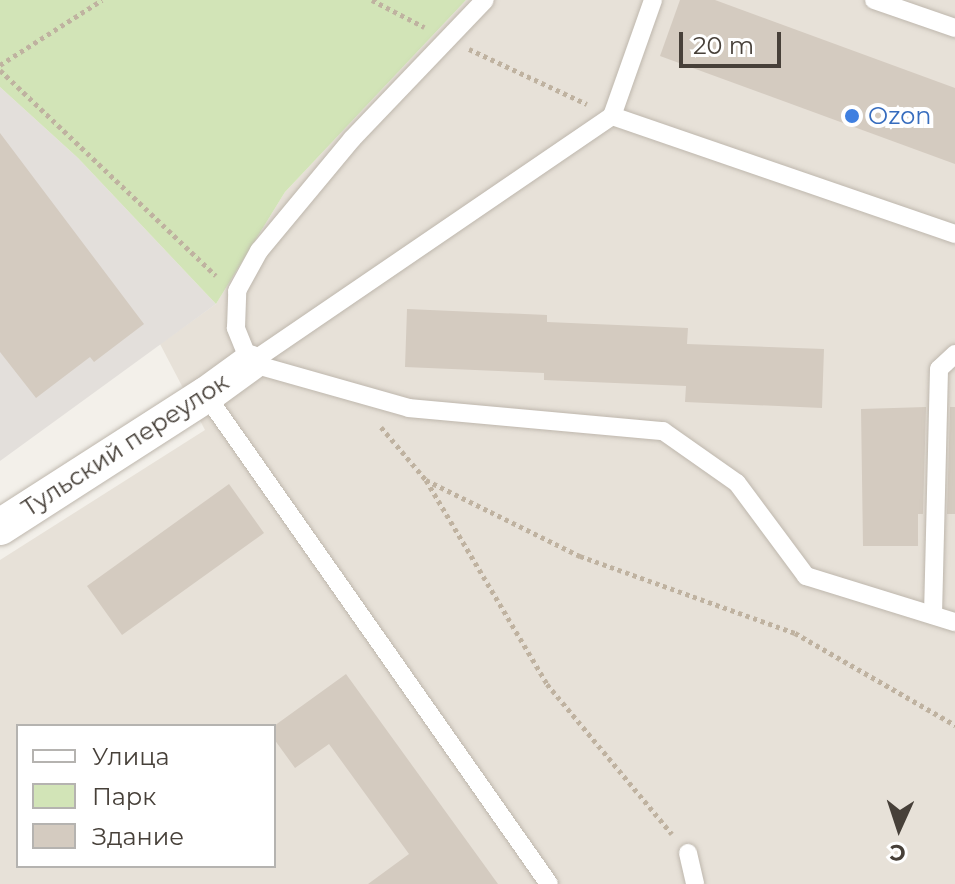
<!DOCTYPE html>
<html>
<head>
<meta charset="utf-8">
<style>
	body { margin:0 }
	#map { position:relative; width:955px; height:884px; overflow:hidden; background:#f3f0ea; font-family:Montserrat,sans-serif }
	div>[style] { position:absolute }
	.residential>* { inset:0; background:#e7e1d8 }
	.industrial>* { inset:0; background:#e3dfdb }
	.green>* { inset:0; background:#d2e4b7 }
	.building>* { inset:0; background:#d4cbc0 }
	.path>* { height:5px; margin-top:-2.5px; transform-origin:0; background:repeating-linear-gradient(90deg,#bfb2a0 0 4px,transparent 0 8px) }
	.roads { filter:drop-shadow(0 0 2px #beb7ad) drop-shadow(0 0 2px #beb7ad) }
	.lane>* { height:18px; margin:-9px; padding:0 9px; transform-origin:9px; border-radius:9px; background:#fff }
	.street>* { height:36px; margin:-18px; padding:0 18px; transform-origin:18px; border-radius:18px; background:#fff }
	.dots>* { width:22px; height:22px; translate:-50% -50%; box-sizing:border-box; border:4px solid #fff; border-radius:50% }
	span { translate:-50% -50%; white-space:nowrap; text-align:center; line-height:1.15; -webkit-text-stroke:8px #fff; paint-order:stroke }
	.shop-label { font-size:24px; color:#366cbe }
	.left { translate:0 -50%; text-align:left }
	.street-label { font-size:24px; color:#474039 }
	.legend { position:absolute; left:16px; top:724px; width:260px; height:144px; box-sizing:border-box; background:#fff; border:2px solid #b5b3b0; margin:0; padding:10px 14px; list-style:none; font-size:24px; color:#474039 }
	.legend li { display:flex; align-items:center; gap:16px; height:40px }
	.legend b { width:40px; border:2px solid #b5b3b0 }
	.north { position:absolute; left:859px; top:788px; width:80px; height:80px; -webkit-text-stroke:6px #fff; paint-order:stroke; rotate:183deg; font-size:22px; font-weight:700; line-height:32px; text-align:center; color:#474039 }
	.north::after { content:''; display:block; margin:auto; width:28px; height:36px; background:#474039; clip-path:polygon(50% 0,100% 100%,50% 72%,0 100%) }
	.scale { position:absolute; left:679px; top:32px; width:102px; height:36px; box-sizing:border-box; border:4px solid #474039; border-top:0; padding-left:10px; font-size:24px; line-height:28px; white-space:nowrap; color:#474039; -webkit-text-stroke:6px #fff; paint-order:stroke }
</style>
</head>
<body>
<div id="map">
	<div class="residential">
		<i style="clip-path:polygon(evenodd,466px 0,955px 0,955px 884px,0 884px,0 560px,205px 430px,160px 344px,216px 304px,285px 192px,466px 0,18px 726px,274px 726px,274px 866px,18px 866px,18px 726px)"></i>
	</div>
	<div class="industrial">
		<i style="clip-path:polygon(0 87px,78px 158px,216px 304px,0 461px)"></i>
	</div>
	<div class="green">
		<i style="clip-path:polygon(0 0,466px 0,285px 192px,216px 304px,78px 158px,0 87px)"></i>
	</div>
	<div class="building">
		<i style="clip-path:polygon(680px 0,715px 0,955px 88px,955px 164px,660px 56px)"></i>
		<i style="clip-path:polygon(0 133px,144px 324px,94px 362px,90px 357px,36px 398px,0 352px)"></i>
		<i style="clip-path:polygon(407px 309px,547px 315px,547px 322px,688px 328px,687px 344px,824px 349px,822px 408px,685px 402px,686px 386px,544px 380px,544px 373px,405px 367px)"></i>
		<i style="clip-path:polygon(926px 407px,923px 514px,918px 514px,918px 546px,863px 546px,861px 409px)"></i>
		<i style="clip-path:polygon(950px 407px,955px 407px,955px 514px,947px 514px)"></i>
		<i style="clip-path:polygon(229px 484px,264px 533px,122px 635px,87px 586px)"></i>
		<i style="clip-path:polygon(346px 674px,498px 884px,368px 884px,409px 854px,329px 744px,295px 768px,274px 739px,274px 726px)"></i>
	</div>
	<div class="path">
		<i style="left:372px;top:0;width:59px;rotate:27.4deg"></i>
		<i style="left:469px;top:49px;width:130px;rotate:25deg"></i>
		<i style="left:0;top:65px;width:121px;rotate:-32.5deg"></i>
		<i style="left:0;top:70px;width:298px;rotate:43.6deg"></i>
		<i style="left:381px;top:427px;width:70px;rotate:49.7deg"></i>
		<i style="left:426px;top:480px;width:237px;rotate:59.3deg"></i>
		<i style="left:547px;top:684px;width:195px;rotate:50.2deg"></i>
		<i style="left:426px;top:480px;width:172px;rotate:26.3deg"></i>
		<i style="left:580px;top:556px;width:228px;rotate:19.7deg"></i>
		<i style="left:795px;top:633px;width:185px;rotate:29.9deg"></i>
	</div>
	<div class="roads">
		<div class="lane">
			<i style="left:874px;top:0;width:86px;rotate:19.1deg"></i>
			<i style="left:612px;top:116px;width:123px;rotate:-70.5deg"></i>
			<i style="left:250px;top:363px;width:438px;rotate:-34.3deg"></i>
			<i style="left:612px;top:116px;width:363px;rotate:19deg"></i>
			<i style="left:250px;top:363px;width:165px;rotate:15.8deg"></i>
			<i style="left:409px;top:408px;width:255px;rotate:5.2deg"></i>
			<i style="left:663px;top:431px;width:90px;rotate:35.1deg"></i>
			<i style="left:737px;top:483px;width:116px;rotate:53.4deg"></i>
			<i style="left:806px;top:576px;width:156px;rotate:17.2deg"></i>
			<i style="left:250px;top:363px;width:38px;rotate:-112deg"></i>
			<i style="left:236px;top:328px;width:37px;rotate:-88deg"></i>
			<i style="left:237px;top:291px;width:46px;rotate:-61.2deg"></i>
			<i style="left:259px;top:251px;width:146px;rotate:-50.3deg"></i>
			<i style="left:352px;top:139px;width:192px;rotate:-46.3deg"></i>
			<i style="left:206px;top:395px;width:597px;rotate:54.95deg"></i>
			<i style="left:933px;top:615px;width:246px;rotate:-88.6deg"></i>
			<i style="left:939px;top:369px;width:22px;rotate:-43deg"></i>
			<i style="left:688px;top:853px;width:32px;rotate:77deg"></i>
		</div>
		<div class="street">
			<i style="left:0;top:527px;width:245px;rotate:-32.7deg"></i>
			<i style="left:206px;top:395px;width:54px;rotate:-36deg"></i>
		</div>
	</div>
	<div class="dots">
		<i style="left:852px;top:116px;background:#3f7fe0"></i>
	</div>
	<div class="shop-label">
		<span class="left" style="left:868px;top:116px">Ozon</span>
	</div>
	<div class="street-label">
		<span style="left:125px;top:445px;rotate:-33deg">Тульский переулок</span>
	</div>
	<ul class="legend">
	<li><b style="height:10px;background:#fff"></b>Улица</li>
	<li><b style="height:22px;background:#d2e4b7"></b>Парк</li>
	<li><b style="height:22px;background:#d4cbc0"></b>Здание</li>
	</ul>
	<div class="north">С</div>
	<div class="scale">20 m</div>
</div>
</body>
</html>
